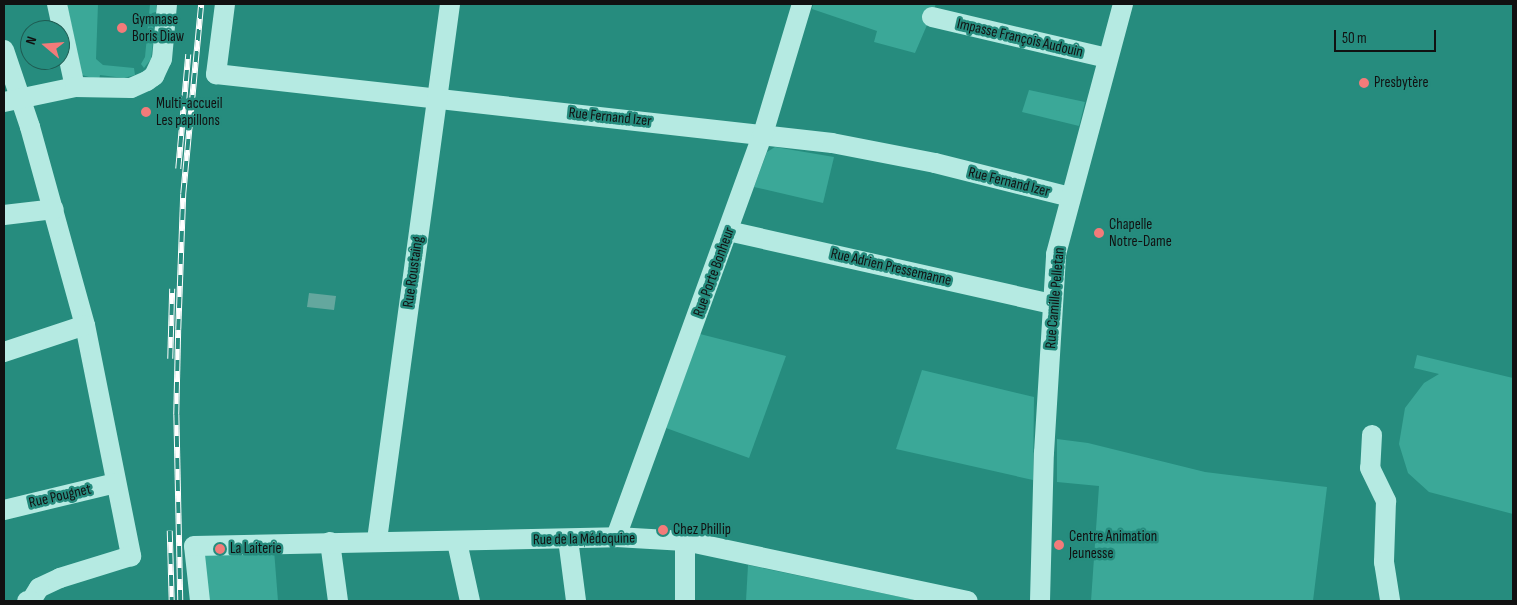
<!DOCTYPE html>
<html>
<head>
<meta charset="utf-8">
<style>
	body { margin:0 }
	#map { position:relative; width:1517px; height:605px; overflow:hidden; background:#268c7e; font-family:"Sofia Sans Condensed",sans-serif }
	div>[style] { position:absolute }
	.green>* { inset:0; background:#3ba898 }
	.water>* { inset:0; background:#64a79e }
	.minor>* { height:20px; margin:-10px; padding:0 10px; transform-origin:10px; border-radius:10px; background:#b5eae2 }
	.rail>* { height:5.5px; margin-top:-2.75px; transform-origin:0; background:repeating-linear-gradient(90deg,#268c7e 0 11px,#fff 0 22px); box-sizing:border-box; border-block:1px solid #fff }
	.dots>* { width:14px; height:14px; translate:-50% -50%; box-sizing:border-box; border:2px solid #268c7e; border-radius:50% }
	span { translate:-50% -50%; white-space:nowrap; text-align:center; line-height:1.15; -webkit-text-stroke:5px #268c7e; paint-order:stroke }
	.poi-label { font-size:15px; color:#111 }
	.left { translate:0 -50%; text-align:left }
	.street-label { font-size:15px; color:#111 }
	.frame { position:absolute; inset:0; border:5px solid #111; pointer-events:none }
	.north { position:absolute; left:20px; top:20px; width:50px; height:50px; box-sizing:border-box; background:#268c7e; border:1px solid #1e5b52; border-radius:50%; rotate:288deg; font-size:14px; font-weight:700; line-height:20px; text-align:center; color:#111 }
	.north::after { content:''; display:block; margin:auto; width:18px; height:22px; background:#f37b7a; clip-path:polygon(50% 0,100% 100%,50% 72%,0 100%) }
	.scale { position:absolute; left:1334px; top:30px; width:102px; height:22px; box-sizing:border-box; border:2px solid #111; border-top:0; padding-left:6px; font-size:15px; line-height:18px; white-space:nowrap; color:#111; -webkit-text-stroke:4px #268c7e; paint-order:stroke }
</style>
</head>
<body>
<div id="map">
	<div class="green">
		<i style="clip-path:polygon(67px 4px,98px 4px,96px 59px,103px 65px,134px 68px,135px 75px,124px 78px,100px 75px,99px 80px,82px 75px)"></i>
		<i style="clip-path:polygon(150px 4px,156px 4px,156px 12px,152px 13px,154px 35px,150px 41px,153px 42px,151px 59px,144px 68px,141px 64px,145px 57px)"></i>
		<i style="clip-path:polygon(813px 4px,936px 4px,915px 53px,874px 42px,877px 31px,812px 9px)"></i>
		<i style="clip-path:polygon(1029px 90px,1085px 102px,1079px 126px,1022px 112px)"></i>
		<i style="clip-path:polygon(775px 147px,834px 157px,823px 203px,754px 187px,767px 152px)"></i>
		<i style="clip-path:polygon(700px 334px,786px 356px,749px 458px,666px 428px)"></i>
		<i style="clip-path:polygon(1417px 355px,1513px 378px,1513px 514px,1429px 492px,1408px 473px,1399px 444px,1405px 408px,1424px 383px,1439px 374px,1414px 368px)"></i>
		<i style="clip-path:polygon(922px 370px,1034px 397px,1033px 480px,896px 449px)"></i>
		<i style="clip-path:polygon(1057px 439px,1088px 443px,1205px 472px,1327px 487px,1313px 601px,1091px 601px,1099px 486px,1057px 482px)"></i>
		<i style="clip-path:polygon(274px 550px,278px 601px,207px 601px,202px 553px)"></i>
		<i style="clip-path:polygon(748px 565px,920px 601px,746px 601px)"></i>
	</div>
	<div class="water">
		<i style="clip-path:polygon(309px 293px,336px 296px,334px 310px,307px 307px)"></i>
	</div>
	<div class="minor">
		<i style="left:57px;top:4px;width:85px;rotate:77.8deg"></i>
		<i style="left:225px;top:4px;width:71px;rotate:97.3deg"></i>
		<i style="left:216px;top:74px;width:620px;rotate:6.39deg"></i>
		<i style="left:832px;top:143px;width:105px;rotate:11deg"></i>
		<i style="left:935px;top:163px;width:139px;rotate:14.1deg"></i>
		<i style="left:932px;top:17px;width:180px;rotate:13.2deg"></i>
		<i style="left:4px;top:50px;width:81px;rotate:71.3deg"></i>
		<i style="left:30px;top:127px;width:205px;rotate:74.5deg"></i>
		<i style="left:85px;top:325px;width:236px;rotate:78.7deg"></i>
		<i style="left:131px;top:556px;width:74px;rotate:162.8deg"></i>
		<i style="left:60px;top:578px;width:23px;rotate:155deg"></i>
		<i style="left:39px;top:588px;width:15px;rotate:122deg"></i>
		<i style="left:31px;top:601px;width:4px;rotate:180deg"></i>
		<i style="left:4px;top:102px;width:73px;rotate:-11.9deg"></i>
		<i style="left:75px;top:87px;width:56px;rotate:1deg"></i>
		<i style="left:131px;top:88px;width:17px;rotate:-24deg"></i>
		<i style="left:147px;top:81px;width:9px;rotate:-36deg"></i>
		<i style="left:154px;top:76px;width:19px;rotate:-65deg"></i>
		<i style="left:162px;top:59px;width:55px;rotate:-84.8deg"></i>
		<i style="left:4px;top:215px;width:50px;rotate:-6.8deg"></i>
		<i style="left:728px;top:231px;width:333px;rotate:12.7deg"></i>
		<i style="left:4px;top:352px;width:85px;rotate:-18.4deg"></i>
		<i style="left:1372px;top:435px;width:33px;rotate:93deg"></i>
		<i style="left:1370px;top:468px;width:37px;rotate:64deg"></i>
		<i style="left:1386px;top:501px;width:61px;rotate:91.9deg"></i>
		<i style="left:1384px;top:562px;width:39px;rotate:81deg"></i>
		<i style="left:4px;top:510px;width:115px;rotate:-13.6deg"></i>
		<i style="left:616px;top:537px;width:429px;rotate:-70deg"></i>
		<i style="left:763px;top:134px;width:136px;rotate:-73.3deg"></i>
		<i style="left:568px;top:539px;width:63px;rotate:82.6deg"></i>
		<i style="left:377px;top:540px;width:541px;rotate:-82.24deg"></i>
		<i style="left:330px;top:542px;width:60px;rotate:82.3deg"></i>
		<i style="left:457px;top:542px;width:60px;rotate:77.6deg"></i>
		<i style="left:200px;top:601px;width:55px;rotate:-96.2deg"></i>
		<i style="left:194px;top:546px;width:422px;rotate:-1.2deg"></i>
		<i style="left:616px;top:537px;width:69px;rotate:3.3deg"></i>
		<i style="left:685px;top:541px;width:289px;rotate:12deg"></i>
		<i style="left:685px;top:601px;width:60px;rotate:-90deg"></i>
		<i style="left:1040px;top:601px;width:148px;rotate:-88.5deg"></i>
		<i style="left:1044px;top:453px;width:199px;rotate:-86.5deg"></i>
		<i style="left:1056px;top:254px;width:259px;rotate:-75deg"></i>
	</div>
	<div class="rail">
		<i style="left:178px;top:169px;width:115px;rotate:-85deg"></i>
		<i style="left:170px;top:359px;width:70px;rotate:-88.4deg"></i>
		<i style="left:170px;top:531px;width:70px;rotate:88.4deg"></i>
		<i style="left:180px;top:601px;width:186px;rotate:-91.2deg"></i>
		<i style="left:176px;top:415px;width:85px;rotate:-88.7deg"></i>
		<i style="left:178px;top:330px;width:136px;rotate:-87.9deg"></i>
		<i style="left:183px;top:194px;width:191px;rotate:-84.6deg"></i>
	</div>
	<div class="dots">
		<i style="left:122px;top:28px;background:#f37b7a"></i>
		<i style="left:1364px;top:83px;background:#f37b7a"></i>
		<i style="left:146px;top:112px;background:#f37b7a"></i>
		<i style="left:1099px;top:233px;background:#f37b7a"></i>
		<i style="left:663px;top:530px;background:#f37b7a"></i>
		<i style="left:1059px;top:545px;background:#f37b7a"></i>
		<i style="left:220px;top:549px;background:#f37b7a"></i>
	</div>
	<div class="poi-label">
		<span class="left" style="left:132px;top:28px">Gymnase<br>Boris Diaw</span>
		<span class="left" style="left:1374px;top:83px">Presbytère</span>
		<span class="left" style="left:156px;top:112px">Multi-accueil<br>Les papillons</span>
		<span class="left" style="left:1109px;top:233px">Chapelle<br>Notre-Dame</span>
		<span class="left" style="left:673px;top:530px">Chez Phillip</span>
		<span class="left" style="left:1069px;top:545px">Centre Animation<br>Jeunesse</span>
		<span class="left" style="left:230px;top:549px">La Laiterie</span>
	</div>
	<div class="street-label">
		<span style="left:1020px;top:38px;rotate:13deg">Impasse François Audouin</span>
		<span style="left:610px;top:117px;rotate:6deg">Rue Fernand Izer</span>
		<span style="left:1009px;top:182px;rotate:14deg">Rue Fernand Izer</span>
		<span style="left:891px;top:267px;rotate:13deg">Rue Adrien Pressemanne</span>
		<span style="left:413px;top:272px;rotate:-82deg">Rue Roustaing</span>
		<span style="left:714px;top:272px;rotate:-70deg">Rue Porte Bonheur</span>
		<span style="left:1055px;top:298px;rotate:-85deg">Rue Camille Pelletan</span>
		<span style="left:60px;top:496px;rotate:-13deg">Rue Pougnet</span>
		<span style="left:584px;top:539px;rotate:-1deg">Rue de la Médoquine</span>
	</div>
	<div class="frame"></div>
	<div class="north">N</div>
	<div class="scale">50 m</div>
</div>
</body>
</html>
